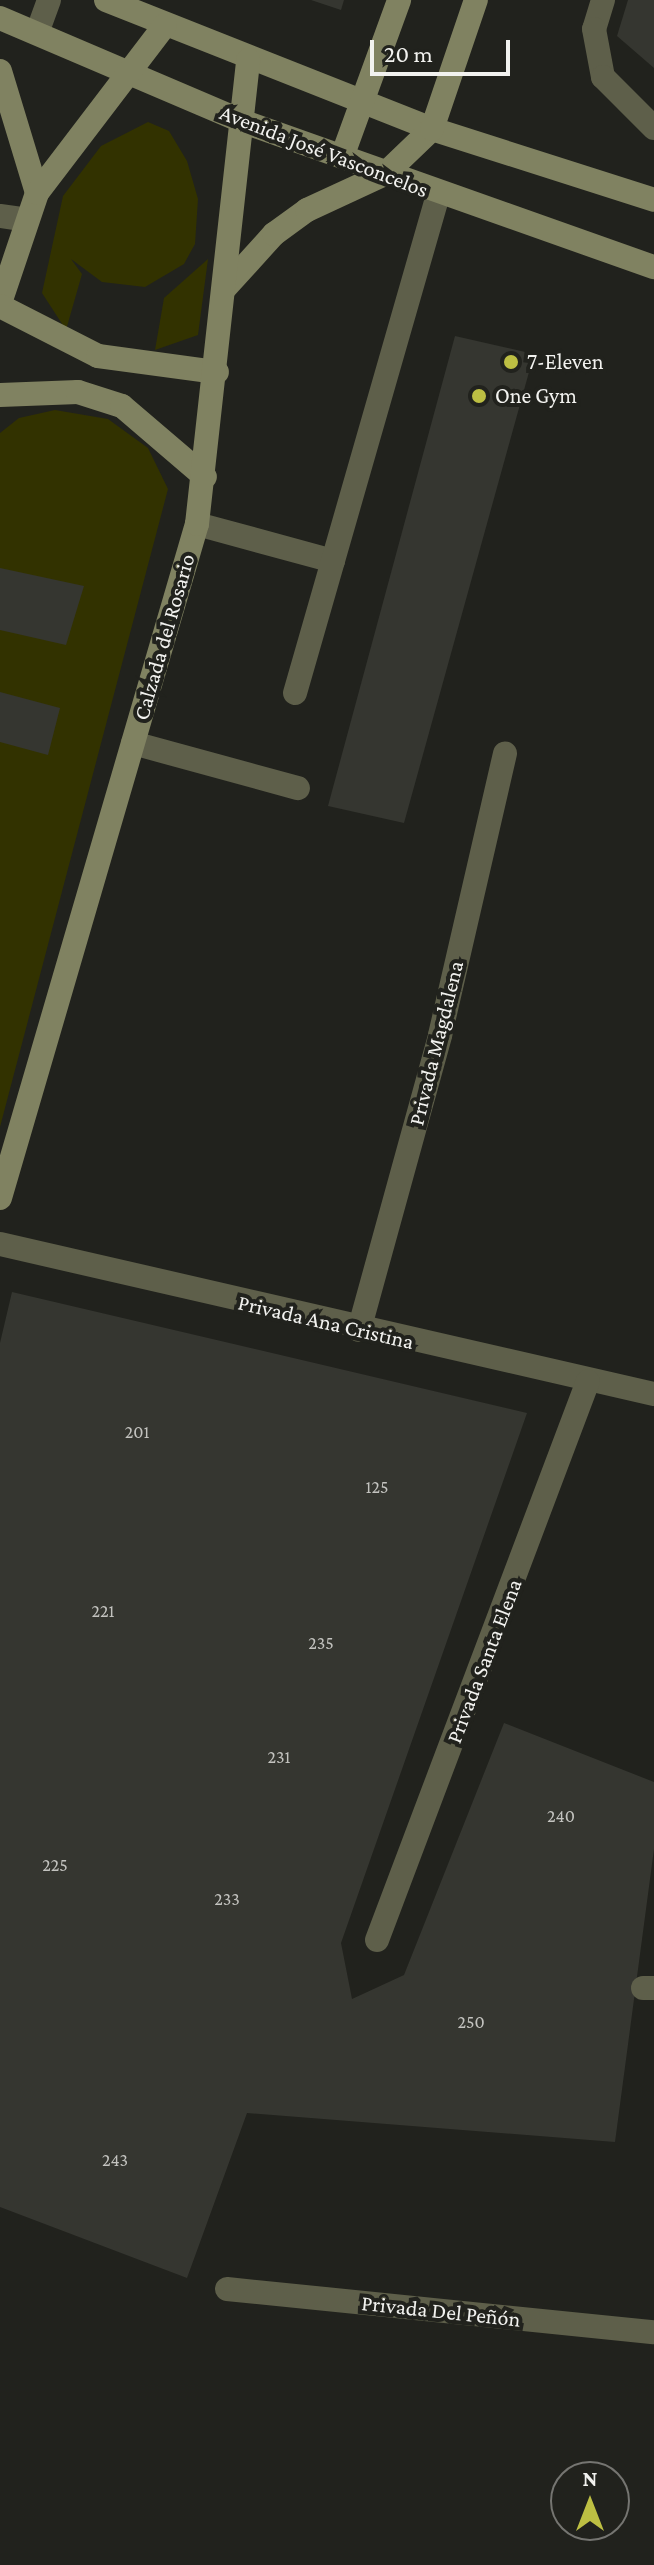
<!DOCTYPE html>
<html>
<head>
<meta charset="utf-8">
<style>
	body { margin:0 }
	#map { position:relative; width:654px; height:2565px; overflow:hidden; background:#21221d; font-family:"Crimson Pro",serif }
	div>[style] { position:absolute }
	.green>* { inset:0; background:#323200 }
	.building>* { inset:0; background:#353630 }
	.lane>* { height:24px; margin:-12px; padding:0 12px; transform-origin:12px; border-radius:12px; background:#5e5f4a }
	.street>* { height:24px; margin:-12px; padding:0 12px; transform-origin:12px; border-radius:12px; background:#5e5f4a }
	.secondary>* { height:24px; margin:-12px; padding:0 12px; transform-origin:12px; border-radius:12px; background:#808261 }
	.dots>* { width:22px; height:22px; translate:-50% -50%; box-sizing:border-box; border:4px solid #21221d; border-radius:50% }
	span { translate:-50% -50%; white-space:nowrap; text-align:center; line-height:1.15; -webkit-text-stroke:8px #21221d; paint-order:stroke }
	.number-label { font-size:18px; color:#c3c3bf }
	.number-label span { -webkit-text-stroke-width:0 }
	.street-label { font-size:22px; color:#f2f2ef }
	.poi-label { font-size:22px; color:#f2f2ef }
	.left { translate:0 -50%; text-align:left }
	.north { position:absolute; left:550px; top:2461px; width:80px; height:80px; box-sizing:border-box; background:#21221d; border:2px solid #757571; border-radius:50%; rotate:0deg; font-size:22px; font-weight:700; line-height:32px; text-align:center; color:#f2f2ef }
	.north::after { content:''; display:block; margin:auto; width:28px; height:36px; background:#bdbf43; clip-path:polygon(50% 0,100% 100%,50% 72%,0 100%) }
	.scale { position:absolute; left:370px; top:40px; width:140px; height:36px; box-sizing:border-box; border:4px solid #f2f2ef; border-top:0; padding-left:10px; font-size:24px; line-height:28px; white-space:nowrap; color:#f2f2ef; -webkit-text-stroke:6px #21221d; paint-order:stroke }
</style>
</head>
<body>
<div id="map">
	<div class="green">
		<i style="clip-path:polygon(148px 122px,169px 131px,187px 161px,198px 199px,195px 244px,184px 264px,145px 287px,102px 282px,71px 259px,82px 274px,66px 330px,42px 293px,63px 196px,101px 146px)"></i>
		<i style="clip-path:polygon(208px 259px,198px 335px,155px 350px,164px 298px)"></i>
		<i style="clip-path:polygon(55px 410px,108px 419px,148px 448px,168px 489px,0 1127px,0 433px,19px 418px)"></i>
	</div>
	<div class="building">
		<i style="clip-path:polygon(311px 0,344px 0,341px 10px)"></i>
		<i style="clip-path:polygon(628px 0,654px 0,654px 68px,617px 36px)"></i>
		<i style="clip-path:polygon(455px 336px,534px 354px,404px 823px,328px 806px)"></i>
		<i style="clip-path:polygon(0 568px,84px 586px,66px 645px,0 630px)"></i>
		<i style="clip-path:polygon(0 692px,60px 708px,48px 755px,0 742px)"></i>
		<i style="clip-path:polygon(12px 1292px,527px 1413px,341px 1943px,352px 1999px,404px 1975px,504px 1723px,654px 1782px,654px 1849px,615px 2142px,247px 2113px,187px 2278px,0 2207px,0 1343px)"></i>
	</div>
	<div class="lane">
		<i style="left:603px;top:0;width:30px;rotate:107deg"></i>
		<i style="left:594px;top:29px;width:49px;rotate:79.4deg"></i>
		<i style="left:603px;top:77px;width:72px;rotate:45deg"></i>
		<i style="left:37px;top:33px;width:35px;rotate:-70deg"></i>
		<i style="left:0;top:216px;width:27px;rotate:8deg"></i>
		<i style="left:197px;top:524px;width:141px;rotate:15.2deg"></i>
		<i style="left:295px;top:693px;width:518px;rotate:-73.98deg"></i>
		<i style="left:133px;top:743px;width:171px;rotate:15.3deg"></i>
	</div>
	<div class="street">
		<i style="left:0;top:1244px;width:671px;rotate:12.92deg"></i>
		<i style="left:359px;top:1330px;width:306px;rotate:-74.6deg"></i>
		<i style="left:440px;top:1035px;width:289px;rotate:-77deg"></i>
		<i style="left:377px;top:1940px;width:597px;rotate:-69.32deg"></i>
		<i style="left:643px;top:1988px;width:11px"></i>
		<i style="left:227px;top:2289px;width:429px;rotate:5.8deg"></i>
	</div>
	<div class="secondary">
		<i style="left:106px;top:0;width:351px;rotate:21.6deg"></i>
		<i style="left:432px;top:129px;width:233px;rotate:17.7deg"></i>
		<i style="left:0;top:18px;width:262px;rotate:23.1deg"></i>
		<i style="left:241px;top:121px;width:438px;rotate:19.5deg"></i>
		<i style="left:0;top:71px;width:127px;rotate:73.1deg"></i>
		<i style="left:342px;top:157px;width:167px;rotate:-70deg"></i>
		<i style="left:225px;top:288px;width:73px;rotate:-47.8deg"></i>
		<i style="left:274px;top:234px;width:41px;rotate:-36deg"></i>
		<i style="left:307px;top:210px;width:86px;rotate:-24.8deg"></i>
		<i style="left:385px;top:174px;width:65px;rotate:-43.8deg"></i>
		<i style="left:432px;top:129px;width:136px;rotate:-71.2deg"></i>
		<i style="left:0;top:303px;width:116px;rotate:-71.4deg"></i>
		<i style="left:37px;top:193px;width:211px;rotate:-52.7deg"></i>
		<i style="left:0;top:306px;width:110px;rotate:27deg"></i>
		<i style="left:98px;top:356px;width:120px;rotate:7.7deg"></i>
		<i style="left:0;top:395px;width:78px;rotate:-2.2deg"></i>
		<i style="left:78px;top:392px;width:46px;rotate:17.7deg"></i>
		<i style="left:122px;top:406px;width:109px;rotate:40.5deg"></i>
		<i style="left:0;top:1198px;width:702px;rotate:-73.71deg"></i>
		<i style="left:197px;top:524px;width:467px;rotate:-83.7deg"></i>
	</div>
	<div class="dots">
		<i style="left:511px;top:362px;background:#bdbf43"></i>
		<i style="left:479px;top:396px;background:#bdbf43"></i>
	</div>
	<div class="number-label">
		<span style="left:137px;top:1432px">201</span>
		<span style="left:377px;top:1487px">125</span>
		<span style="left:103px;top:1611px">221</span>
		<span style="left:321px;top:1643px">235</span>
		<span style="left:279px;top:1757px">231</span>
		<span style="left:561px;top:1816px">240</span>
		<span style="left:55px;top:1865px">225</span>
		<span style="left:227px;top:1899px">233</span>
		<span style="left:471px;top:2022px">250</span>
		<span style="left:115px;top:2160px">243</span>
	</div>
	<div class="street-label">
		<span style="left:324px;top:151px;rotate:21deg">Avenida José Vasconcelos</span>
		<span style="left:164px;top:637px;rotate:-74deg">Calzada del Rosario</span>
		<span style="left:436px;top:1043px;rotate:-76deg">Privada Magdalena</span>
		<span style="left:326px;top:1322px;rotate:13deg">Privada Ana Cristina</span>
		<span style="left:484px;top:1661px;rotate:-69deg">Privada Santa Elena</span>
		<span style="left:441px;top:2311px;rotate:6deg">Privada Del Peñón</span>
	</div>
	<div class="poi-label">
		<span class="left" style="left:527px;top:362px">7-Eleven</span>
		<span class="left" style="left:495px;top:396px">One Gym</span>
	</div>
	<div class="north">N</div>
	<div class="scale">20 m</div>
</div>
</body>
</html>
